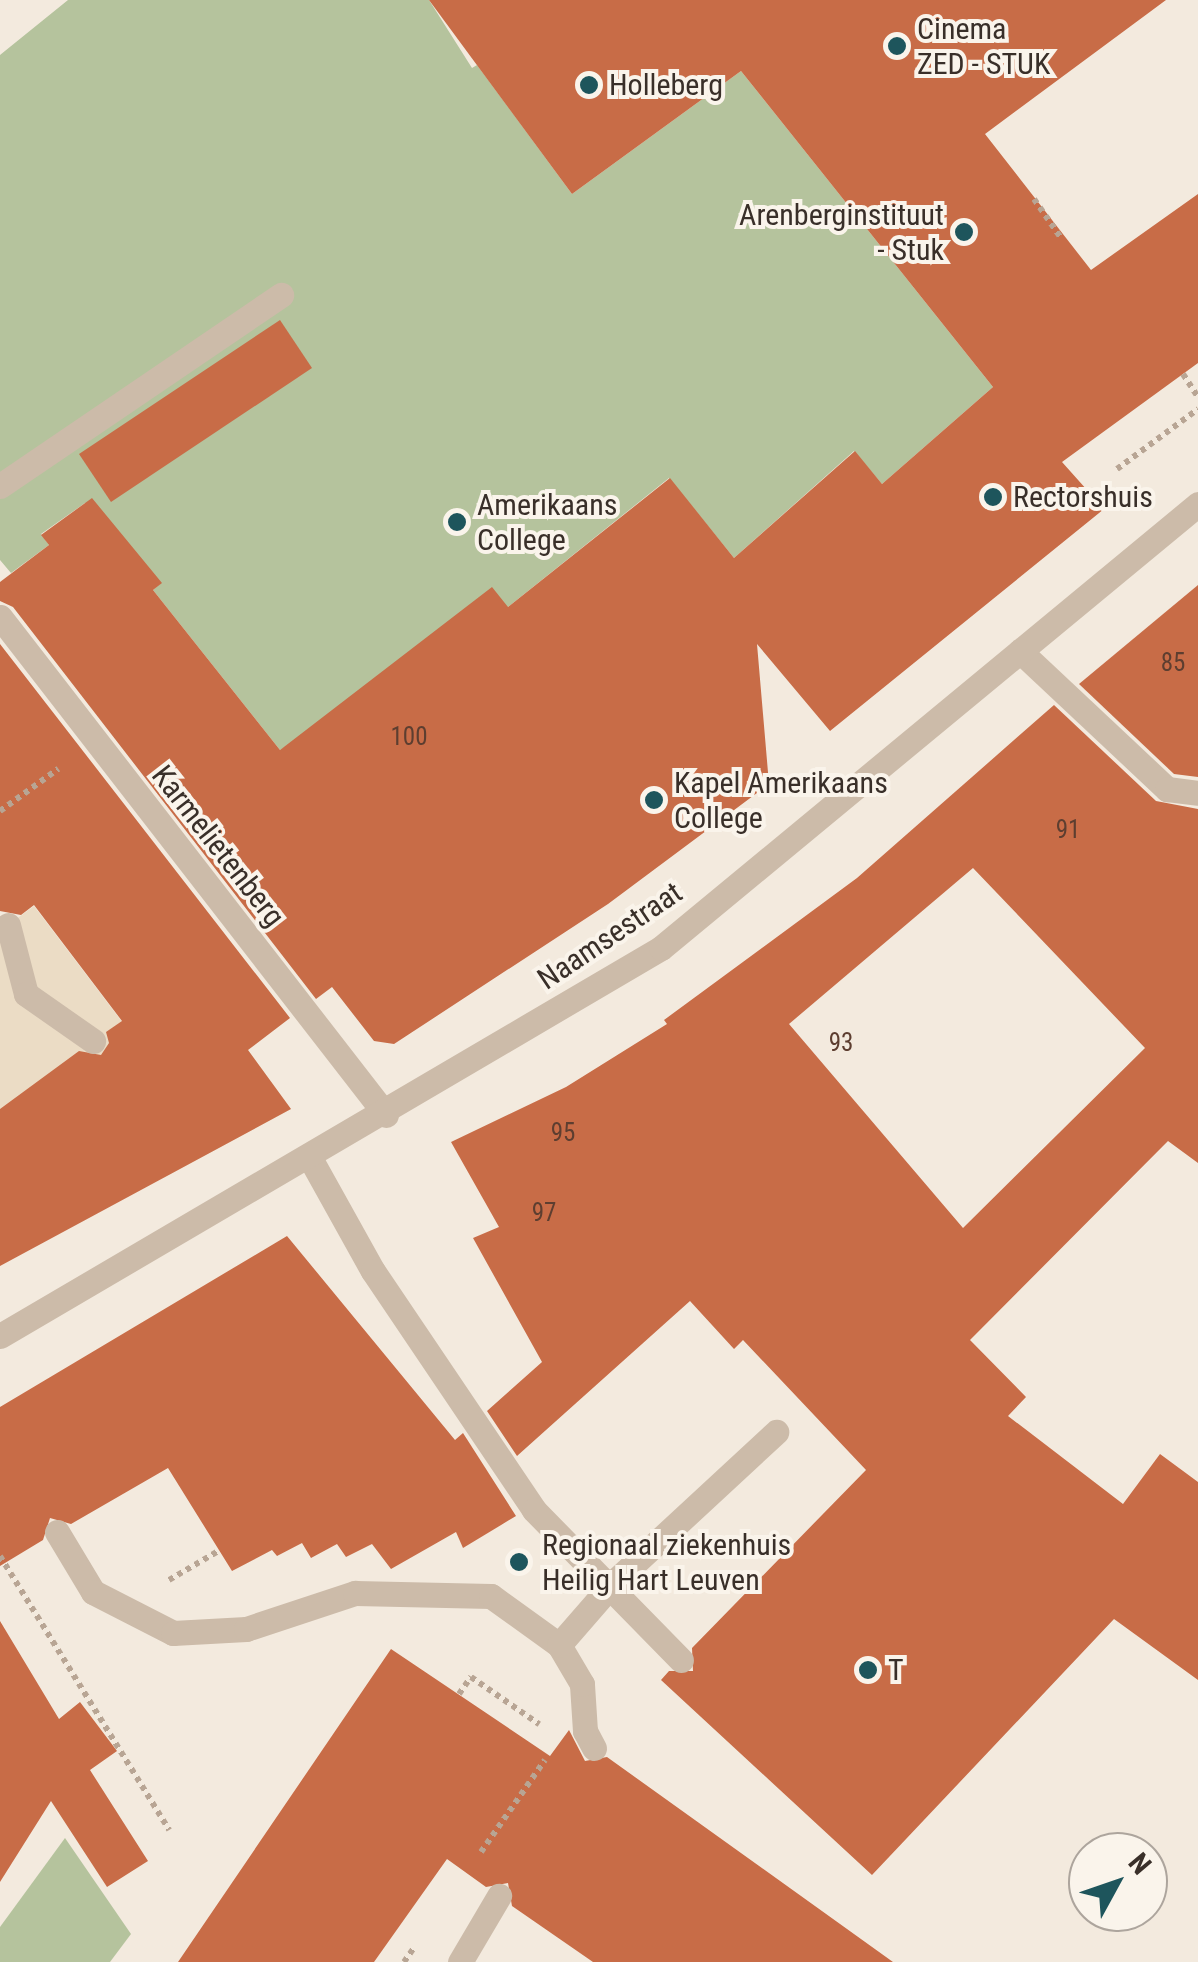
<!DOCTYPE html>
<html>
<head>
<meta charset="utf-8">
<style>
	body { margin:0 }
	#map { position:relative; width:1198px; height:1962px; overflow:hidden; background:#f3eade; font-family:"Roboto Condensed",sans-serif }
	div>[style] { position:absolute }
	.green>* { inset:0; background:#b5c39d }
	.plaza>* { inset:0; background:#ebdcc5 }
	.building>* { inset:0; background:#c86c47 }
	.path>* { height:6px; margin-top:-3px; transform-origin:0; background:repeating-linear-gradient(90deg,#b8a594 0 5px,transparent 0 10px) }
	.service>* { height:25px; margin:-12.5px; padding:0 12.5px; transform-origin:12.5px; border-radius:12.5px; background:#ccbba9 }
	.pedestrian>* { height:25px; margin:-12.5px; padding:0 12.5px; transform-origin:12.5px; border-radius:12.5px; background:#ccbba9 }
	.minor>* { height:25px; margin:-12.5px; padding:0 12.5px; transform-origin:12.5px; border-radius:12.5px; background:#ccbba9 }
	.dots>* { width:28px; height:28px; translate:-50% -50%; box-sizing:border-box; border:5px solid #faf4eb; border-radius:50% }
	span { translate:-50% -50%; white-space:nowrap; text-align:center; line-height:1.15; -webkit-text-stroke:8px #faf4eb; paint-order:stroke }
	.number-label { font-size:25px; color:#5d3e30 }
	.number-label span { -webkit-text-stroke-width:0 }
	.poi-label { font-size:30px; color:#392f29 }
	.left { translate:0 -50%; text-align:left }
	.right { translate:-100% -50%; text-align:right }
	.street-label { font-size:30px; color:#392f29 }
	.north { position:absolute; left:1068px; top:1832px; width:100px; height:100px; box-sizing:border-box; background:#faf4eb; border:2px solid #ada59d; border-radius:50%; rotate:50deg; font-size:28px; font-weight:700; line-height:40px; text-align:center; color:#392f29 }
	.north::after { content:''; display:block; margin:auto; width:35px; height:45px; background:#1e555c; clip-path:polygon(50% 0,100% 100%,50% 72%,0 100%) }
</style>
</head>
<body>
<div id="map">
	<div class="green">
		<i style="clip-path:polygon(68px 0,429px 0,472px 68px,477px 65px,572px 194px,741px 71px,993px 387px,882px 484px,854px 451px,734px 558px,669px 478px,508px 607px,280px 750px,153px 590px,161px 583px,85px 503px,41px 534px,49px 545px,11px 573px,0 560px,0 55px)"></i>
		<i style="clip-path:polygon(65px 1838px,131px 1934px,110px 1962px,0 1962px,0 1927px)"></i>
	</div>
	<div class="plaza">
		<i style="clip-path:polygon(34px 906px,129px 1031px,248px 1050px,291px 1109px,163px 1178px,0 1109px,0 931px)"></i>
	</div>
	<div class="building">
		<i style="clip-path:polygon(429px 0,1166px 0,985px 134px,1091px 270px,1198px 194px,1198px 363px,1062px 462px,1104px 509px,830px 731px,757px 644px,769px 784px,608px 904px,394px 1044px,374px 1041px,332px 987px,316px 999px,13px 607px,0 601px,0 582px,49px 545px,41px 535px,92px 498px,162px 583px,153px 590px,280px 750px,492px 587px,508px 607px,670px 478px,734px 558px,855px 451px,882px 484px,993px 387px,741px 71px,572px 194px)"></i>
		<i style="clip-path:polygon(280px 320px,312px 368px,111px 502px,79px 454px)"></i>
		<i style="clip-path:polygon(1198px 585px,1198px 777px,1174px 774px,1079px 684px)"></i>
		<i style="clip-path:polygon(0 644px,290px 1018px,248px 1050px,291px 1109px,0 1266px,0 1109px,79px 1051px,101px 1055px,109px 1043px,106px 1032px,122px 1021px,34px 905px,21px 915px,0 911px)"></i>
		<i style="clip-path:polygon(evenodd,1054px 705px,1156px 801px,1198px 809px,1198px 1163px,1168px 1141px,970px 1340px,1026px 1397px,1008px 1416px,1123px 1504px,1160px 1454px,1198px 1482px,1198px 1680px,1114px 1619px,872px 1875px,661px 1680px,669px 1671px,693px 1671px,692px 1648px,866px 1470px,743px 1340px,734px 1349px,690px 1301px,517px 1456px,487px 1411px,542px 1362px,473px 1238px,499px 1227px,451px 1142px,566px 1087px,667px 1024px,664px 1020px,857px 878px,1054px 705px,973px 868px,1145px 1048px,963px 1228px,789px 1024px,973px 868px)"></i>
		<i style="clip-path:polygon(287px 1236px,455px 1440px,463px 1433px,516px 1516px,463px 1548px,456px 1532px,391px 1569px,372px 1544px,346px 1557px,337px 1544px,311px 1558px,302px 1543px,277px 1556px,272px 1550px,232px 1571px,168px 1468px,71px 1524px,50px 1518px,43px 1540px,0 1566px,0 1407px)"></i>
		<i style="clip-path:polygon(0 1621px,59px 1719px,80px 1702px,117px 1751px,90px 1770px,148px 1861px,107px 1887px,51px 1801px,0 1882px)"></i>
		<i style="clip-path:polygon(391px 1649px,550px 1756px,569px 1730px,585px 1761px,607px 1757px,893px 1962px,593px 1962px,512px 1906px,508px 1883px,486px 1887px,447px 1859px,374px 1962px,178px 1962px)"></i>
	</div>
	<div class="path">
		<i style="left:1034px;top:199px;width:47px;rotate:55.3deg"></i>
		<i style="left:1183px;top:374px;width:27px;rotate:57deg"></i>
		<i style="left:1117px;top:469px;width:101px;rotate:-36.5deg"></i>
		<i style="left:0;top:811px;width:72px;rotate:-35.9deg"></i>
		<i style="left:0;top:1556px;width:322px;rotate:58.3deg"></i>
		<i style="left:169px;top:1580px;width:59px;rotate:-30.5deg"></i>
		<i style="left:459px;top:1694px;width:21px;rotate:-55deg"></i>
		<i style="left:471px;top:1677px;width:83px;rotate:34.7deg"></i>
		<i style="left:481px;top:1852px;width:112px;rotate:-55.2deg"></i>
		<i style="left:404px;top:1962px;width:16px;rotate:-55deg"></i>
	</div>
	<div class="service">
		<i style="left:0;top:486px;width:340px;rotate:-34.2deg"></i>
		<i style="left:1020px;top:651px;width:202px;rotate:43.2deg"></i>
		<i style="left:1167px;top:789px;width:31px;rotate:7deg"></i>
		<i style="left:310px;top:1158px;width:129px;rotate:60.9deg"></i>
		<i style="left:373px;top:1271px;width:288px;rotate:56deg"></i>
		<i style="left:534px;top:1510px;width:210px;rotate:45.6deg"></i>
		<i style="left:57px;top:1532px;width:70px;rotate:59deg"></i>
		<i style="left:93px;top:1592px;width:90px;rotate:27.1deg"></i>
		<i style="left:173px;top:1633px;width:73px;rotate:-3.1deg"></i>
		<i style="left:246px;top:1629px;width:115px;rotate:-18.3deg"></i>
		<i style="left:355px;top:1593px;width:136px;rotate:1.3deg"></i>
		<i style="left:491px;top:1596px;width:84px;rotate:35.8deg"></i>
		<i style="left:594px;top:1748px;width:19px;rotate:-118deg"></i>
		<i style="left:585px;top:1731px;width:47px;rotate:-93.7deg"></i>
		<i style="left:582px;top:1684px;width:45px;rotate:-120.5deg"></i>
		<i style="left:559px;top:1645px;width:81px;rotate:-49deg"></i>
		<i style="left:612px;top:1584px;width:224px;rotate:-42.8deg"></i>
		<i style="left:460px;top:1962px;width:77px;rotate:-59.4deg"></i>
	</div>
	<div class="pedestrian">
		<i style="left:8px;top:925px;width:71px;rotate:75.4deg"></i>
		<i style="left:26px;top:994px;width:82px;rotate:35deg"></i>
	</div>
	<div class="minor">
		<i style="left:0;top:617px;width:630px;rotate:52.22deg"></i>
		<i style="left:0;top:1336px;width:766px;rotate:-30.41deg"></i>
		<i style="left:661px;top:948px;width:697px;rotate:-39.58deg"></i>
	</div>
	<div class="dots">
		<i style="left:897px;top:46px;background:#1e555c"></i>
		<i style="left:589px;top:85px;background:#1e555c"></i>
		<i style="left:964px;top:232px;background:#1e555c"></i>
		<i style="left:993px;top:497px;background:#1e555c"></i>
		<i style="left:457px;top:522px;background:#1e555c"></i>
		<i style="left:654px;top:800px;background:#1e555c"></i>
		<i style="left:519px;top:1562px;background:#1e555c"></i>
		<i style="left:868px;top:1670px;background:#1e555c"></i>
	</div>
	<div class="number-label">
		<span style="left:1173px;top:663px">85</span>
		<span style="left:409px;top:737px">100</span>
		<span style="left:1068px;top:830px">91</span>
		<span style="left:841px;top:1043px">93</span>
		<span style="left:563px;top:1133px">95</span>
		<span style="left:544px;top:1213px">97</span>
	</div>
	<div class="poi-label">
		<span class="left" style="left:917px;top:46px">Cinema<br>ZED - STUK</span>
		<span class="left" style="left:609px;top:85px">Holleberg</span>
		<span class="right" style="left:944px;top:232px">Arenberginstituut<br>- Stuk</span>
		<span class="left" style="left:1013px;top:497px">Rectorshuis</span>
		<span class="left" style="left:477px;top:522px">Amerikaans<br>College</span>
		<span class="left" style="left:674px;top:800px">Kapel Amerikaans<br>College</span>
		<span class="left" style="left:542px;top:1562px">Regionaal ziekenhuis<br>Heilig Hart Leuven</span>
		<span class="left" style="left:888px;top:1670px">T</span>
	</div>
	<div class="street-label">
		<span style="left:218px;top:846px;rotate:52deg">Karmelietenberg</span>
		<span style="left:610px;top:936px;rotate:-34deg">Naamsestraat</span>
	</div>
	<div class="north">N</div>
</div>
</body>
</html>
